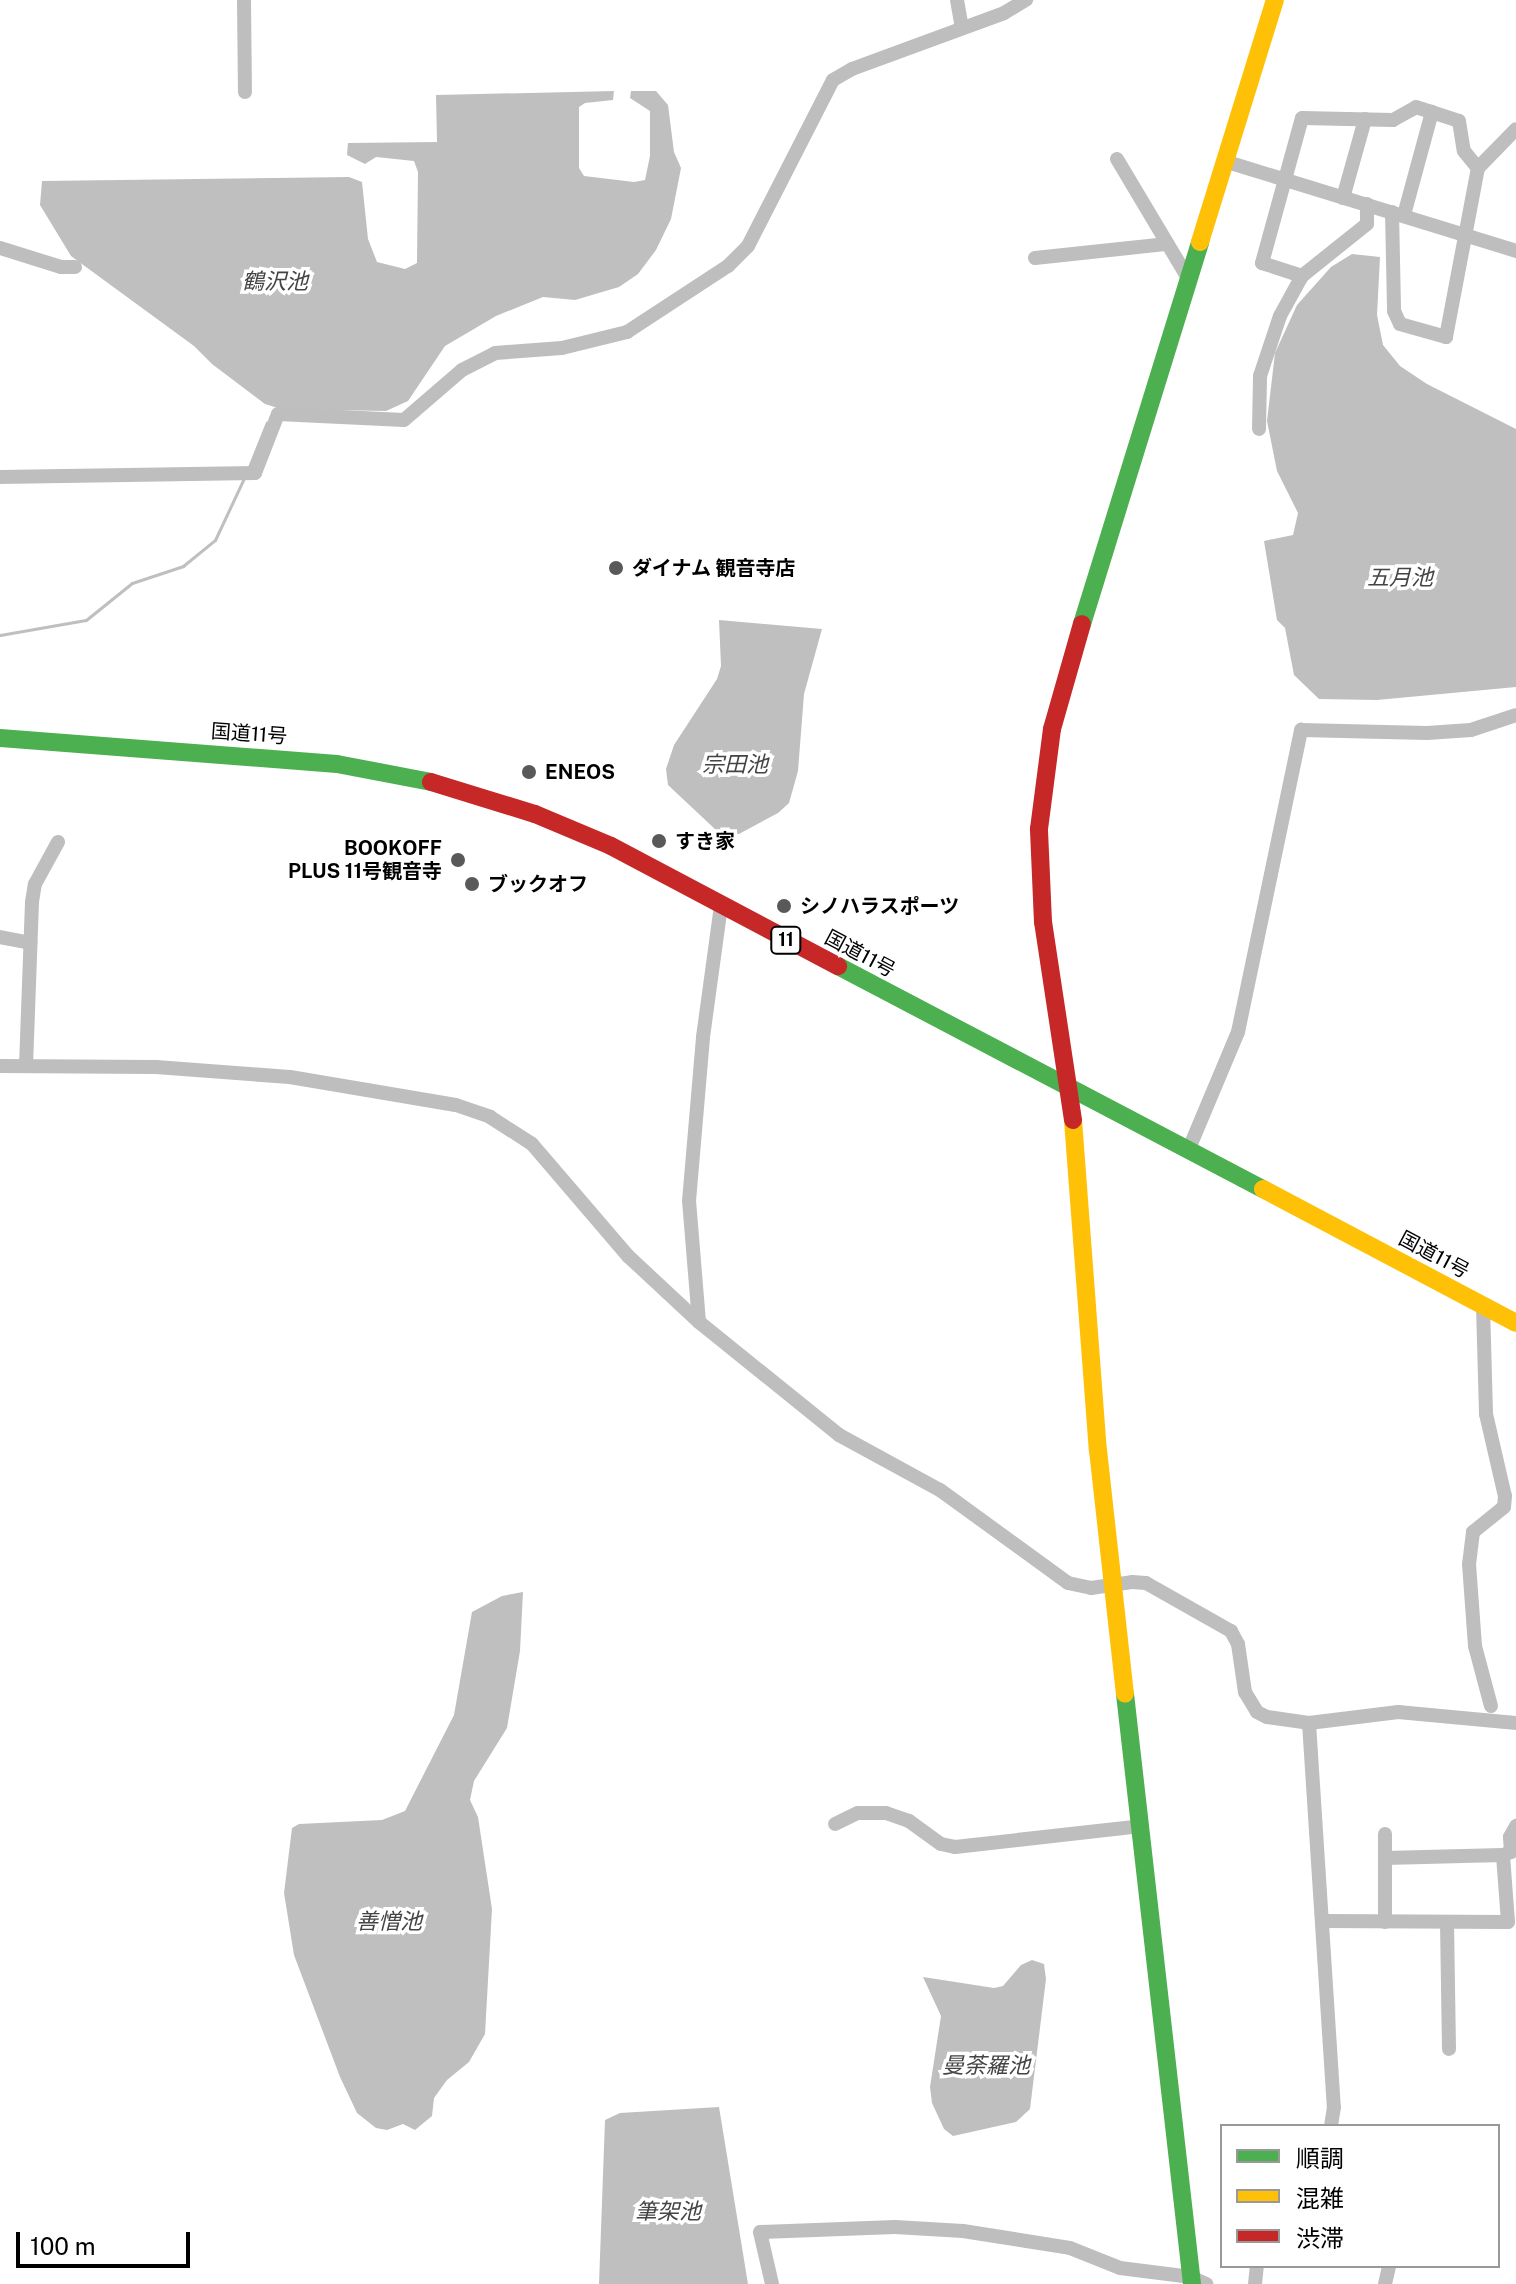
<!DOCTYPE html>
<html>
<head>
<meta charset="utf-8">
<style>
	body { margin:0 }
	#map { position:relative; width:1516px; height:2284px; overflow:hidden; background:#fff; font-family:"Public Sans","Noto Sans JP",sans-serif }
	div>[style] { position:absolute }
	.water>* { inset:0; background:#bfbfbf }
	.stream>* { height:3px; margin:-1.5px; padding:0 1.5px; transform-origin:1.5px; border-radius:1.5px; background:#bfbfbf }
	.street>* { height:14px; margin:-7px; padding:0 7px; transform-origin:7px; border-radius:7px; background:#bebebe }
	.fast>* { height:18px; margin:-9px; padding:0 9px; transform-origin:9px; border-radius:9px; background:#4caf50 }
	.slow>* { height:18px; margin:-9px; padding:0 9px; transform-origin:9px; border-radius:9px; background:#ffc107 }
	.jam>* { height:18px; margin:-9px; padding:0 9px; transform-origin:9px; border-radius:9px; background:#c62828 }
	.dots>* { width:22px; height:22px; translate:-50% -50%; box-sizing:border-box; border:4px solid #fff; border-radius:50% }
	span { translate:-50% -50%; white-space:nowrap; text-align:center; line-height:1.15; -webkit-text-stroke:7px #fff; paint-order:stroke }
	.shield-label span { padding:2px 6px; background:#fff; border:2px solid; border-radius:6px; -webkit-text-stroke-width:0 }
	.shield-label { font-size:18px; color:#000; font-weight:700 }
	.poi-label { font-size:20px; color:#000; font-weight:700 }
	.left { translate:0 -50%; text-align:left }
	.right { translate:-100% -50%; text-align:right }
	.street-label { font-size:20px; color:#000 }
	.water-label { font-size:22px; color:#444; font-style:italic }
	.legend { position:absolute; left:1220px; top:2124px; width:280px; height:144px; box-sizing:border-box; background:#fff; border:2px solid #999; margin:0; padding:10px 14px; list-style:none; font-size:24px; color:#000 }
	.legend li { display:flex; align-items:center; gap:16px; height:40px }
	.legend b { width:40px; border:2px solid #999 }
	.scale { position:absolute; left:16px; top:2232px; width:174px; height:36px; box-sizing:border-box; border:4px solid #000; border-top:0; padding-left:10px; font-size:24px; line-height:28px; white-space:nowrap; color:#000; -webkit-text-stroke:6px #fff; paint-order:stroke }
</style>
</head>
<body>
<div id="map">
	<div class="water">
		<i style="clip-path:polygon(614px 91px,613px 100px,585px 103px,579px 107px,579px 168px,584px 176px,634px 182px,645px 180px,650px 156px,650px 111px,630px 98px,631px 91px,656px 91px,668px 105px,674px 152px,681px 168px,671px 219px,656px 250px,638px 274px,619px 287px,575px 300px,543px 297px,496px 316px,445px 346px,408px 401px,386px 411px,281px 409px,265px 404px,212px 364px,194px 346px,71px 256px,40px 205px,42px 181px,349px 177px,362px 182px,368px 239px,377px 262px,405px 269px,417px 263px,418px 172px,414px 161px,376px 157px,365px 164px,347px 155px,348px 143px,437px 142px,436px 95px)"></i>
		<i style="clip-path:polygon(1352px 254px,1380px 257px,1377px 315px,1383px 345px,1400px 366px,1427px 384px,1516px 429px,1516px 687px,1377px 700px,1319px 699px,1294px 675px,1285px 628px,1277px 620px,1264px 541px,1293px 535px,1298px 513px,1277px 471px,1267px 421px,1275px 353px,1297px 305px,1331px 267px)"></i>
		<i style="clip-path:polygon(719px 620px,822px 629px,804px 694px,798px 771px,789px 803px,778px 813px,739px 834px,717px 831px,668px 785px,666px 769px,674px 745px,717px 679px,721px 666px)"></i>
		<i style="clip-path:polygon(523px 1592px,520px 1651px,507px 1728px,474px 1781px,470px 1800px,478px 1817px,492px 1909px,485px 2034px,469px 2062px,447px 2080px,434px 2098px,432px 2116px,415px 2130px,403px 2124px,387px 2130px,376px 2128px,357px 2113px,340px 2077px,294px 1955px,284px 1893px,292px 1828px,299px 1824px,382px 1820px,405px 1811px,454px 1715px,472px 1612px,502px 1596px)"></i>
		<i style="clip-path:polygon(1032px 1960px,1044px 1964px,1046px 1979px,1030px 2109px,1016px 2122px,953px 2136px,944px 2129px,932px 2103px,930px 2087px,941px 2016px,923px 1977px,994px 1988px,1003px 1986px,1021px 1965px)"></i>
		<i style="clip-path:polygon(719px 2107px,748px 2284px,599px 2284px,605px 2120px,620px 2113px)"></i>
	</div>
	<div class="stream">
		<i style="left:249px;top:467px;width:48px;rotate:-68.2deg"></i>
		<i style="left:0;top:635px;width:87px;rotate:-9.9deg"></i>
		<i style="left:86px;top:620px;width:59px;rotate:-38.8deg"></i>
		<i style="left:132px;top:583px;width:54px;rotate:-18.4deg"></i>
		<i style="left:183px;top:566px;width:41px;rotate:-39.1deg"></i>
		<i style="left:215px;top:540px;width:68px;rotate:-64.9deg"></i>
	</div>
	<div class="street">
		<i style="left:244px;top:0;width:92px;rotate:89.4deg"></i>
		<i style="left:957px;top:0;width:28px;rotate:80deg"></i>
		<i style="left:1117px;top:159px;width:139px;rotate:59.2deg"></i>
		<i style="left:1224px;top:161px;width:306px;rotate:17.1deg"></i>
		<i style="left:1343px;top:198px;width:82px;rotate:-74.4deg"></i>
		<i style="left:1392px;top:212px;width:99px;rotate:88.8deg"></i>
		<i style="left:1394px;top:311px;width:14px;rotate:65deg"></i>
		<i style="left:1400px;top:324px;width:48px;rotate:15.8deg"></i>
		<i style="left:1446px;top:337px;width:172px;rotate:-79.3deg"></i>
		<i style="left:1478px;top:168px;width:54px;rotate:-45.7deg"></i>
		<i style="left:1404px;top:215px;width:107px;rotate:-74.8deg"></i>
		<i style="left:0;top:248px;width:64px;rotate:17.3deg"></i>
		<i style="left:61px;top:267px;width:14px"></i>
		<i style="left:1035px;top:258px;width:133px;rotate:-6.1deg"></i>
		<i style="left:1302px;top:276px;width:42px;rotate:-162deg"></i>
		<i style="left:1262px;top:263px;width:150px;rotate:-74.6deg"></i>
		<i style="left:1302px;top:118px;width:91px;rotate:1.3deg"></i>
		<i style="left:1393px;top:120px;width:26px;rotate:-29deg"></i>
		<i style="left:1416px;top:107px;width:45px;rotate:18deg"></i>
		<i style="left:1459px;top:121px;width:30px;rotate:81deg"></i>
		<i style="left:1464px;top:151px;width:22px;rotate:51deg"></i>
		<i style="left:1259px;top:429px;width:53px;rotate:-88.9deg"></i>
		<i style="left:1260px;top:376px;width:63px;rotate:-71.6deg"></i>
		<i style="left:1280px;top:316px;width:46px;rotate:-61.2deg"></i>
		<i style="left:1302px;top:276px;width:83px;rotate:-38.7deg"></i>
		<i style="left:1367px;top:224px;width:20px;rotate:-90deg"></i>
		<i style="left:0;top:477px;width:255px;rotate:-0.9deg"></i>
		<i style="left:255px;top:473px;width:63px;rotate:-68.7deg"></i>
		<i style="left:278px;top:414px;width:126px;rotate:2.7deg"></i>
		<i style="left:404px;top:420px;width:77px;rotate:-40.8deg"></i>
		<i style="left:462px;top:370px;width:37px;rotate:-27deg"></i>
		<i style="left:495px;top:353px;width:67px;rotate:-4.3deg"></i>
		<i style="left:562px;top:348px;width:67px;rotate:-13.8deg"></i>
		<i style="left:627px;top:332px;width:121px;rotate:-33.2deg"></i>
		<i style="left:728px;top:266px;width:28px;rotate:-45deg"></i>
		<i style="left:748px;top:246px;width:186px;rotate:-62.9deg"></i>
		<i style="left:833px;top:80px;width:22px;rotate:-30deg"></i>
		<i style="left:852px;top:69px;width:162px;rotate:-20.2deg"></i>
		<i style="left:1004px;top:13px;width:26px;rotate:-31deg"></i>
		<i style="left:0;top:937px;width:31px;rotate:11deg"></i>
		<i style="left:0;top:1066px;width:156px;rotate:0.4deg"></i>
		<i style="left:156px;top:1067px;width:134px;rotate:4.3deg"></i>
		<i style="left:290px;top:1077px;width:168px;rotate:9.6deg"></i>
		<i style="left:456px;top:1105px;width:36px;rotate:19deg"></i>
		<i style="left:490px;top:1117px;width:50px;rotate:32.7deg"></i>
		<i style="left:532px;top:1144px;width:148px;rotate:49.4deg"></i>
		<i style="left:628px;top:1256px;width:97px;rotate:42.9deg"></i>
		<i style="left:699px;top:1322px;width:180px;rotate:38.9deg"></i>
		<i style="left:839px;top:1435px;width:115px;rotate:28.6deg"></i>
		<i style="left:940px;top:1490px;width:158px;rotate:36deg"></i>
		<i style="left:1068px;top:1583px;width:24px;rotate:12deg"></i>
		<i style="left:1091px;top:1588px;width:41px;rotate:-8.3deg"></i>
		<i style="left:1132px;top:1582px;width:14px;rotate:4deg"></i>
		<i style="left:1146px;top:1583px;width:98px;rotate:29.5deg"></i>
		<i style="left:1231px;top:1631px;width:15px;rotate:62deg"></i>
		<i style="left:1238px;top:1644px;width:49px;rotate:81.7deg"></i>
		<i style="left:1245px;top:1692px;width:23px;rotate:59deg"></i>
		<i style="left:1257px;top:1712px;width:11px;rotate:27deg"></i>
		<i style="left:1267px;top:1717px;width:42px;rotate:8.1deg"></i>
		<i style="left:1309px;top:1723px;width:90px;rotate:-7deg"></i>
		<i style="left:1398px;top:1712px;width:119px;rotate:5.3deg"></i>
		<i style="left:26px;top:1066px;width:164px;rotate:-87.9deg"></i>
		<i style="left:32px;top:902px;width:18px;rotate:-81deg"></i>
		<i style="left:35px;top:884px;width:48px;rotate:-61.3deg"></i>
		<i style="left:1188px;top:1151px;width:129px;rotate:-67.2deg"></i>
		<i style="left:1238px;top:1032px;width:309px;rotate:-78.2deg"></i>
		<i style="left:1301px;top:730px;width:126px;rotate:1.4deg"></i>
		<i style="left:1427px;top:733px;width:44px;rotate:-3.9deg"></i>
		<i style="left:1471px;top:730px;width:47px;rotate:-18.4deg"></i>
		<i style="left:1483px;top:1306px;width:108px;rotate:88.4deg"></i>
		<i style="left:1486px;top:1414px;width:84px;rotate:77deg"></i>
		<i style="left:1505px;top:1496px;width:11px;rotate:95deg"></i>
		<i style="left:1504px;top:1507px;width:40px;rotate:141deg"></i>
		<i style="left:1473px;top:1532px;width:32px;rotate:97deg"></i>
		<i style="left:1469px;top:1564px;width:82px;rotate:85.8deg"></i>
		<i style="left:1475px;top:1646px;width:62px;rotate:75.1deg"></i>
		<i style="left:699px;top:1322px;width:121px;rotate:-94.7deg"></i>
		<i style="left:689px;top:1201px;width:165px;rotate:-85.1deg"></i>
		<i style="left:703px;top:1037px;width:133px;rotate:-82.2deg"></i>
		<i style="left:1309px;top:1723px;width:385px;rotate:86.3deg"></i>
		<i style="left:1334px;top:2107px;width:19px;rotate:99deg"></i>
		<i style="left:835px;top:1824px;width:25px;rotate:-26deg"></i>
		<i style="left:858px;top:1813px;width:28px"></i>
		<i style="left:886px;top:1813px;width:24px;rotate:19deg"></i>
		<i style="left:909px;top:1821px;width:39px;rotate:36deg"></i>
		<i style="left:941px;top:1844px;width:14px;rotate:12deg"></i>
		<i style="left:955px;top:1847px;width:187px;rotate:-6.4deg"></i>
		<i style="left:1503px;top:1855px;width:9px;rotate:-21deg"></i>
		<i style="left:1511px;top:1852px;width:15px;rotate:-94deg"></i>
		<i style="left:1510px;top:1837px;width:13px;rotate:-61deg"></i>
		<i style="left:1323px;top:1921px;width:185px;rotate:0.3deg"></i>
		<i style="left:1508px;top:1922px;width:67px;rotate:-94.3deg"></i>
		<i style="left:1503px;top:1855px;width:118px;rotate:178.5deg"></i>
		<i style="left:1385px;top:1922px;width:88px;rotate:-90deg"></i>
		<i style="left:1447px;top:1922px;width:127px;rotate:89.1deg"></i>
		<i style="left:772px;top:2284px;width:53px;rotate:-103deg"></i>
		<i style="left:760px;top:2232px;width:135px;rotate:-2.1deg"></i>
		<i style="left:895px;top:2227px;width:68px;rotate:3.4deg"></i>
		<i style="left:963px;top:2231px;width:108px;rotate:9deg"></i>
		<i style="left:1070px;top:2248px;width:54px;rotate:21.8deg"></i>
		<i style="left:1120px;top:2268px;width:72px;rotate:7.2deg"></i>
		<i style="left:1191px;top:2277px;width:17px;rotate:25deg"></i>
		<i style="left:1255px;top:2284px;width:18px;rotate:-84deg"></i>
		<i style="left:1385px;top:2284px;width:18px;rotate:-77deg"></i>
	</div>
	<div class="fast">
		<i style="left:1082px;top:624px;width:400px;rotate:-72.8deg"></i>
		<i style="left:0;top:738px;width:338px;rotate:4.4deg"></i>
		<i style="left:337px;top:764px;width:96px;rotate:10.8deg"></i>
		<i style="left:838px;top:966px;width:480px;rotate:27.7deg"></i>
		<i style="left:1125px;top:1694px;width:594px;rotate:83.52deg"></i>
	</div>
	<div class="slow">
		<i style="left:1200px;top:242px;width:253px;rotate:-72.8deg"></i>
		<i style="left:1073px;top:1120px;width:331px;rotate:85.7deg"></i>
		<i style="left:1098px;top:1450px;width:245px;rotate:83.7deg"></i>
		<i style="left:1263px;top:1189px;width:286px;rotate:27.9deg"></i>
	</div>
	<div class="jam">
		<i style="left:431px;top:782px;width:109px;rotate:17.1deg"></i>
		<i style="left:535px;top:814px;width:82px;rotate:22.8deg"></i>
		<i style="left:611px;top:846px;width:257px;rotate:27.9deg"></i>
		<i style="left:1073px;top:1120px;width:200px;rotate:-98.6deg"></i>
		<i style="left:1043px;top:922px;width:93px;rotate:-92.5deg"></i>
		<i style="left:1039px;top:829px;width:101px;rotate:-82.6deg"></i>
		<i style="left:1052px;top:729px;width:109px;rotate:-74.1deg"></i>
	</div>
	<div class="dots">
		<i style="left:616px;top:568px;background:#595959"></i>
		<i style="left:529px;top:772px;background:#595959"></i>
		<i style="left:659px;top:841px;background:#595959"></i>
		<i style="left:458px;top:860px;background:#595959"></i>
		<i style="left:472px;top:884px;background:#595959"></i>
		<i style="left:784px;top:906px;background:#595959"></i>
	</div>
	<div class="shield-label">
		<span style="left:786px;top:940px">11</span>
	</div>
	<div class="poi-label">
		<span class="left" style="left:632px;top:568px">ダイナム 観音寺店</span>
		<span class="left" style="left:545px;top:772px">ENEOS</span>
		<span class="left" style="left:675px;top:841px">すき家</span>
		<span class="right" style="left:442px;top:860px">BOOKOFF<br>PLUS 11号観音寺</span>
		<span class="left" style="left:488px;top:884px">ブックオフ</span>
		<span class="left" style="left:800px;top:906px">シノハラスポーツ</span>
	</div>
	<div class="street-label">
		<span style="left:249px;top:734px;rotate:4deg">国道11号</span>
		<span style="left:860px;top:954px;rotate:28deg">国道11号</span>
		<span style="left:1434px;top:1255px;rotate:28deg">国道11号</span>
	</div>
	<div class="water-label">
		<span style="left:275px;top:282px">鶴沢池</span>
		<span style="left:1400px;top:578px">五月池</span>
		<span style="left:735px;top:765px">宗田池</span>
		<span style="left:389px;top:1922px">善憎池</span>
		<span style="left:986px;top:2066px">曼荼羅池</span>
		<span style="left:668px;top:2212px">筆架池</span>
	</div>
	<ul class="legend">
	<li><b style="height:10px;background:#4caf50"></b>順調</li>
	<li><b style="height:10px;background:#ffc107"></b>混雑</li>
	<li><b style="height:10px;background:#c62828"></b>渋滞</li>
	</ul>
	<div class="scale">100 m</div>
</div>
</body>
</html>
